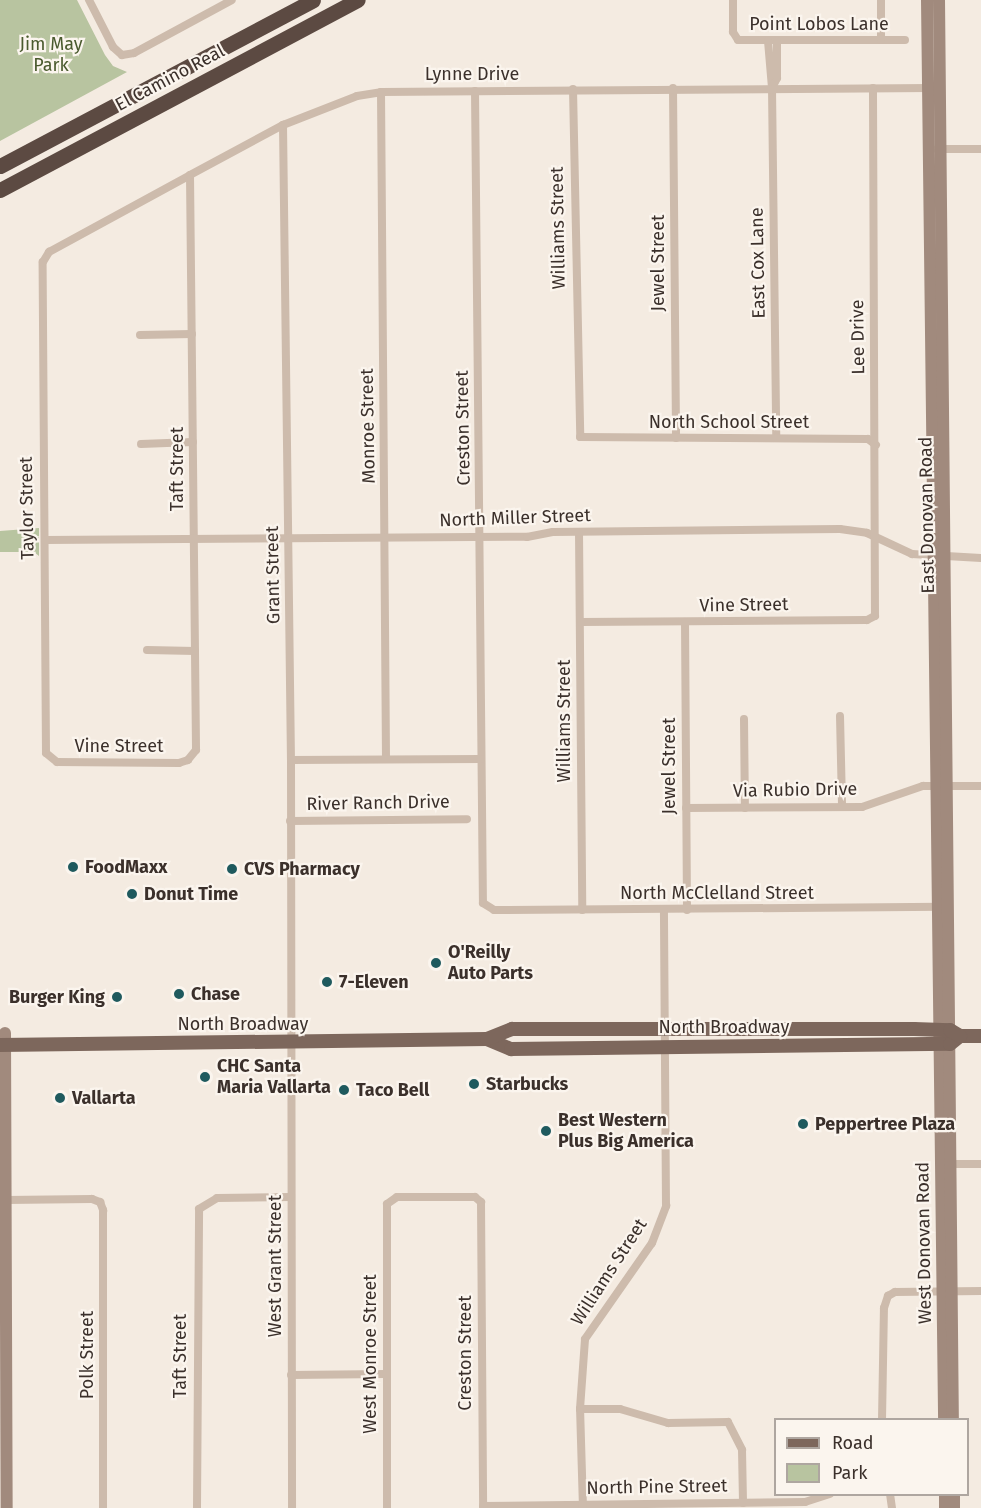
<!DOCTYPE html>
<html>
<head>
<meta charset="utf-8">
<style>
	body { margin:0 }
	#map { position:relative; width:981px; height:1508px; overflow:hidden; background:#f4ebe1; font-family:"Fira Sans",sans-serif }
	div>[style] { position:absolute }
	.green>* { inset:0; background:#b8c4a0 }
	.street>* { height:8px; margin:-4px; padding:0 4px; transform-origin:4px; border-radius:4px; background:#cdbbac }
	.secondary>* { height:12px; margin:-6px; padding:0 6px; transform-origin:6px; border-radius:6px; background:#a18a7d }
	.primary>* { height:14px; margin:-7px; padding:0 7px; transform-origin:7px; border-radius:7px; background:#7d675c }
	.highway>* { height:15px; margin:-7.5px; padding:0 7.5px; transform-origin:7.5px; border-radius:7.5px; background:#5c4a42 }
	.dots>* { width:16px; height:16px; translate:-50% -50%; box-sizing:border-box; border:3px solid #fbf5ee; border-radius:50% }
	span { translate:-50% -50%; white-space:nowrap; text-align:center; line-height:1.15; -webkit-text-stroke:4.5px #fbf5ee; paint-order:stroke }
	.street-label { font-size:18px; color:#3b302b }
	.park-label { font-size:18px; color:#4a5a2e }
	.poi-label { font-size:18px; color:#3b302b; font-weight:700 }
	.left { translate:0 -50%; text-align:left }
	.right { translate:-100% -50%; text-align:right }
	.legend { position:absolute; left:774px; top:1418px; width:195px; height:78px; box-sizing:border-box; background:#fbf5ee; border:2px solid #aea6a0; margin:0; padding:8px 10px; list-style:none; font-size:18px; color:#3b302b }
	.legend li { display:flex; align-items:center; gap:12px; height:30px }
	.legend b { width:30px; border:2px solid #aea6a0 }
</style>
</head>
<body>
<div id="map">
	<div class="green">
		<i style="clip-path:polygon(0 0,77px 0,105px 55px,113px 66px,127px 72px,0 141px)"></i>
		<i style="clip-path:polygon(39px 528px,39px 556px,34px 552px,0 552px,0 531px)"></i>
	</div>
	<div class="street">
		<i style="left:89px;top:0;width:53px;rotate:62.9deg"></i>
		<i style="left:113px;top:47px;width:12px;rotate:42deg"></i>
		<i style="left:122px;top:55px;width:12px;rotate:-9deg"></i>
		<i style="left:134px;top:53px;width:111px;rotate:-28.4deg"></i>
		<i style="left:733px;top:0;width:32px;rotate:90deg"></i>
		<i style="left:733px;top:32px;width:9px;rotate:58deg"></i>
		<i style="left:738px;top:40px;width:167px"></i>
		<i style="left:881px;top:0;width:40px;rotate:90deg"></i>
		<i style="left:768px;top:41px;width:47px;rotate:85.1deg"></i>
		<i style="left:772px;top:88px;width:349px;rotate:89.3deg"></i>
		<i style="left:673px;top:88px;width:350px;rotate:89.5deg"></i>
		<i style="left:772px;top:88px;width:11px;rotate:-63deg"></i>
		<i style="left:777px;top:78px;width:37px;rotate:-90deg"></i>
		<i style="left:573px;top:89px;width:348px;rotate:88.8deg"></i>
		<i style="left:580px;top:437px;width:288px;rotate:0.4deg"></i>
		<i style="left:868px;top:439px;width:10px;rotate:37deg"></i>
		<i style="left:475px;top:91px;width:812px;rotate:89.44deg"></i>
		<i style="left:483px;top:903px;width:13px;rotate:32deg"></i>
		<i style="left:494px;top:910px;width:448px;rotate:-0.4deg"></i>
		<i style="left:381px;top:92px;width:667px;rotate:89.57deg"></i>
		<i style="left:283px;top:125px;width:635px;rotate:89.28deg"></i>
		<i style="left:291px;top:760px;width:748px;rotate:89.92deg"></i>
		<i style="left:937px;top:149px;width:44px"></i>
		<i style="left:190px;top:175px;width:575px;rotate:89.4deg"></i>
		<i style="left:196px;top:750px;width:13px;rotate:129deg"></i>
		<i style="left:188px;top:760px;width:9px;rotate:162deg"></i>
		<i style="left:179px;top:763px;width:122px;rotate:-179.5deg"></i>
		<i style="left:57px;top:762px;width:14px;rotate:-141deg"></i>
		<i style="left:46px;top:753px;width:491px;rotate:-90.4deg"></i>
		<i style="left:43px;top:262px;width:12px;rotate:-59deg"></i>
		<i style="left:49px;top:252px;width:161px;rotate:-28.6deg"></i>
		<i style="left:190px;top:175px;width:106px;rotate:-28.3deg"></i>
		<i style="left:283px;top:125px;width:79px;rotate:-21.4deg"></i>
		<i style="left:357px;top:96px;width:24px;rotate:-9deg"></i>
		<i style="left:381px;top:92px;width:550px;rotate:-0.42deg"></i>
		<i style="left:140px;top:335px;width:52px;rotate:-1.1deg"></i>
		<i style="left:141px;top:444px;width:52px;rotate:-2.2deg"></i>
		<i style="left:579px;top:532px;width:378px;rotate:89.5deg"></i>
		<i style="left:45px;top:540px;width:482px;rotate:-0.4deg"></i>
		<i style="left:527px;top:537px;width:26px;rotate:-11deg"></i>
		<i style="left:553px;top:532px;width:287px;rotate:-0.6deg"></i>
		<i style="left:840px;top:529px;width:27px;rotate:8deg"></i>
		<i style="left:867px;top:533px;width:50px;rotate:25deg"></i>
		<i style="left:912px;top:554px;width:69px;rotate:3.3deg"></i>
		<i style="left:581px;top:622px;width:286px;rotate:-0.4deg"></i>
		<i style="left:867px;top:620px;width:9px;rotate:-27deg"></i>
		<i style="left:875px;top:616px;width:528px;rotate:-90.22deg"></i>
		<i style="left:685px;top:622px;width:288px;rotate:89.6deg"></i>
		<i style="left:147px;top:650px;width:48px;rotate:1.2deg"></i>
		<i style="left:840px;top:716px;width:91px;rotate:88.7deg"></i>
		<i style="left:744px;top:719px;width:89px;rotate:89.4deg"></i>
		<i style="left:291px;top:760px;width:190px;rotate:-0.3deg"></i>
		<i style="left:686px;top:808px;width:176px;rotate:-0.3deg"></i>
		<i style="left:862px;top:807px;width:65px;rotate:-19deg"></i>
		<i style="left:923px;top:786px;width:58px"></i>
		<i style="left:290px;top:821px;width:177px;rotate:-0.6deg"></i>
		<i style="left:947px;top:1164px;width:34px"></i>
		<i style="left:6px;top:1200px;width:86px;rotate:-0.7deg"></i>
		<i style="left:92px;top:1199px;width:9px;rotate:21deg"></i>
		<i style="left:100px;top:1202px;width:9px;rotate:69deg"></i>
		<i style="left:103px;top:1210px;width:298px;rotate:90deg"></i>
		<i style="left:291px;top:1375px;width:95px;rotate:-0.6deg"></i>
		<i style="left:580px;top:1409px;width:40px"></i>
		<i style="left:620px;top:1409px;width:50px;rotate:16.3deg"></i>
		<i style="left:668px;top:1423px;width:60px;rotate:-1deg"></i>
		<i style="left:728px;top:1422px;width:31px;rotate:63deg"></i>
		<i style="left:742px;top:1450px;width:53px;rotate:88.9deg"></i>
		<i style="left:882px;top:1420px;width:112px;rotate:-89deg"></i>
		<i style="left:884px;top:1308px;width:13px;rotate:-72deg"></i>
		<i style="left:888px;top:1296px;width:8px;rotate:-30deg"></i>
		<i style="left:895px;top:1292px;width:86px;rotate:-0.7deg"></i>
		<i style="left:890px;top:1494px;width:14px;rotate:82deg"></i>
		<i style="left:483px;top:1506px;width:322px;rotate:-0.7deg"></i>
		<i style="left:805px;top:1502px;width:26px;rotate:-18deg"></i>
		<i style="left:197px;top:1508px;width:299px;rotate:-89.6deg"></i>
		<i style="left:199px;top:1209px;width:21px;rotate:-31deg"></i>
		<i style="left:217px;top:1198px;width:74px;rotate:-0.8deg"></i>
		<i style="left:387px;top:1508px;width:304px;rotate:-90deg"></i>
		<i style="left:387px;top:1204px;width:12px;rotate:-35deg"></i>
		<i style="left:397px;top:1197px;width:78px"></i>
		<i style="left:475px;top:1197px;width:8px;rotate:40deg"></i>
		<i style="left:481px;top:1202px;width:306px;rotate:89.6deg"></i>
		<i style="left:583px;top:1508px;width:99px;rotate:-91.7deg"></i>
		<i style="left:580px;top:1409px;width:70px;rotate:-85.9deg"></i>
		<i style="left:585px;top:1339px;width:117px;rotate:-55.1deg"></i>
		<i style="left:652px;top:1243px;width:40px;rotate:-69deg"></i>
		<i style="left:666px;top:1206px;width:296px;rotate:-90.4deg"></i>
	</div>
	<div class="secondary">
		<i style="left:927px;top:0;width:1420px;rotate:89.31deg"></i>
		<i style="left:939px;top:0;width:1420px;rotate:89.44deg"></i>
		<i style="left:5px;top:1033px;width:475px;rotate:89.8deg"></i>
		<i style="left:945px;top:1494px;width:14px;rotate:90deg"></i>
		<i style="left:954px;top:1494px;width:14px;rotate:90deg"></i>
	</div>
	<div class="primary">
		<i style="left:487px;top:1039px;width:26px;rotate:23deg"></i>
		<i style="left:511px;top:1049px;width:439px;rotate:-0.7deg"></i>
		<i style="left:950px;top:1044px;width:13px;rotate:-39deg"></i>
		<i style="left:960px;top:1036px;width:21px"></i>
		<i style="left:0;top:1045px;width:487px;rotate:-0.7deg"></i>
		<i style="left:487px;top:1039px;width:27px;rotate:-22deg"></i>
		<i style="left:512px;top:1029px;width:402px"></i>
		<i style="left:914px;top:1029px;width:36px;rotate:2deg"></i>
		<i style="left:950px;top:1030px;width:12px;rotate:31deg"></i>
	</div>
	<div class="highway">
		<i style="left:0;top:166px;width:354px;rotate:-27.9deg"></i>
		<i style="left:0;top:190px;width:405px;rotate:-28deg"></i>
	</div>
	<div class="dots">
		<i style="left:73px;top:867px;background:#1f5a5e"></i>
		<i style="left:232px;top:869px;background:#1f5a5e"></i>
		<i style="left:132px;top:894px;background:#1f5a5e"></i>
		<i style="left:436px;top:963px;background:#1f5a5e"></i>
		<i style="left:327px;top:982px;background:#1f5a5e"></i>
		<i style="left:179px;top:994px;background:#1f5a5e"></i>
		<i style="left:117px;top:997px;background:#1f5a5e"></i>
		<i style="left:205px;top:1077px;background:#1f5a5e"></i>
		<i style="left:474px;top:1084px;background:#1f5a5e"></i>
		<i style="left:344px;top:1090px;background:#1f5a5e"></i>
		<i style="left:60px;top:1098px;background:#1f5a5e"></i>
		<i style="left:803px;top:1124px;background:#1f5a5e"></i>
		<i style="left:546px;top:1131px;background:#1f5a5e"></i>
	</div>
	<div class="street-label">
		<span style="left:819px;top:24px">Point Lobos Lane</span>
		<span style="left:472px;top:74px">Lynne Drive</span>
		<span style="left:170px;top:78px;rotate:-28deg">El Camino Real</span>
		<span style="left:558px;top:228px;rotate:-91deg">Williams Street</span>
		<span style="left:658px;top:263px;rotate:-90deg">Jewel Street</span>
		<span style="left:758px;top:263px;rotate:-91deg">East Cox Lane</span>
		<span style="left:858px;top:337px;rotate:-91deg">Lee Drive</span>
		<span style="left:729px;top:422px">North School Street</span>
		<span style="left:368px;top:426px;rotate:-91deg">Monroe Street</span>
		<span style="left:463px;top:428px;rotate:-91deg">Creston Street</span>
		<span style="left:177px;top:469px;rotate:-90deg">Taft Street</span>
		<span style="left:27px;top:508px;rotate:-91deg">Taylor Street</span>
		<span style="left:927px;top:515px;rotate:-91deg">East Donovan Road</span>
		<span style="left:515px;top:518px;rotate:-2deg">North Miller Street</span>
		<span style="left:273px;top:575px;rotate:-91deg">Grant Street</span>
		<span style="left:744px;top:605px;rotate:-1deg">Vine Street</span>
		<span style="left:564px;top:721px;rotate:-90deg">Williams Street</span>
		<span style="left:119px;top:746px">Vine Street</span>
		<span style="left:669px;top:766px;rotate:-90deg">Jewel Street</span>
		<span style="left:795px;top:790px;rotate:-1deg">Via Rubio Drive</span>
		<span style="left:378px;top:803px;rotate:-1deg">River Ranch Drive</span>
		<span style="left:717px;top:893px">North McClelland Street</span>
		<span style="left:243px;top:1024px">North Broadway</span>
		<span style="left:724px;top:1027px">North Broadway</span>
		<span style="left:924px;top:1243px;rotate:-91deg">West Donovan Road</span>
		<span style="left:275px;top:1266px;rotate:-90deg">West Grant Street</span>
		<span style="left:609px;top:1272px;rotate:-57deg">Williams Street</span>
		<span style="left:465px;top:1353px;rotate:-90deg">Creston Street</span>
		<span style="left:370px;top:1354px;rotate:-90deg">West Monroe Street</span>
		<span style="left:87px;top:1355px;rotate:-90deg">Polk Street</span>
		<span style="left:180px;top:1356px;rotate:-90deg">Taft Street</span>
		<span style="left:657px;top:1487px;rotate:-1deg">North Pine Street</span>
	</div>
	<div class="park-label">
		<span style="left:51px;top:55px">Jim May<br>Park</span>
	</div>
	<div class="poi-label">
		<span class="left" style="left:85px;top:867px">FoodMaxx</span>
		<span class="left" style="left:244px;top:869px">CVS Pharmacy</span>
		<span class="left" style="left:144px;top:894px">Donut Time</span>
		<span class="left" style="left:448px;top:963px">O'Reilly<br>Auto Parts</span>
		<span class="left" style="left:339px;top:982px">7-Eleven</span>
		<span class="left" style="left:191px;top:994px">Chase</span>
		<span class="right" style="left:105px;top:997px">Burger King</span>
		<span class="left" style="left:217px;top:1077px">CHC Santa<br>Maria Vallarta</span>
		<span class="left" style="left:486px;top:1084px">Starbucks</span>
		<span class="left" style="left:356px;top:1090px">Taco Bell</span>
		<span class="left" style="left:72px;top:1098px">Vallarta</span>
		<span class="left" style="left:558px;top:1131px">Best Western<br>Plus Big America</span>
		<span class="left" style="left:815px;top:1124px">Peppertree Plaza</span>
	</div>
	<ul class="legend">
	<li><b style="height:8px;background:#7d675c"></b>Road</li>
	<li><b style="height:16px;background:#b8c4a0"></b>Park</li>
	</ul>
</div>
</body>
</html>
